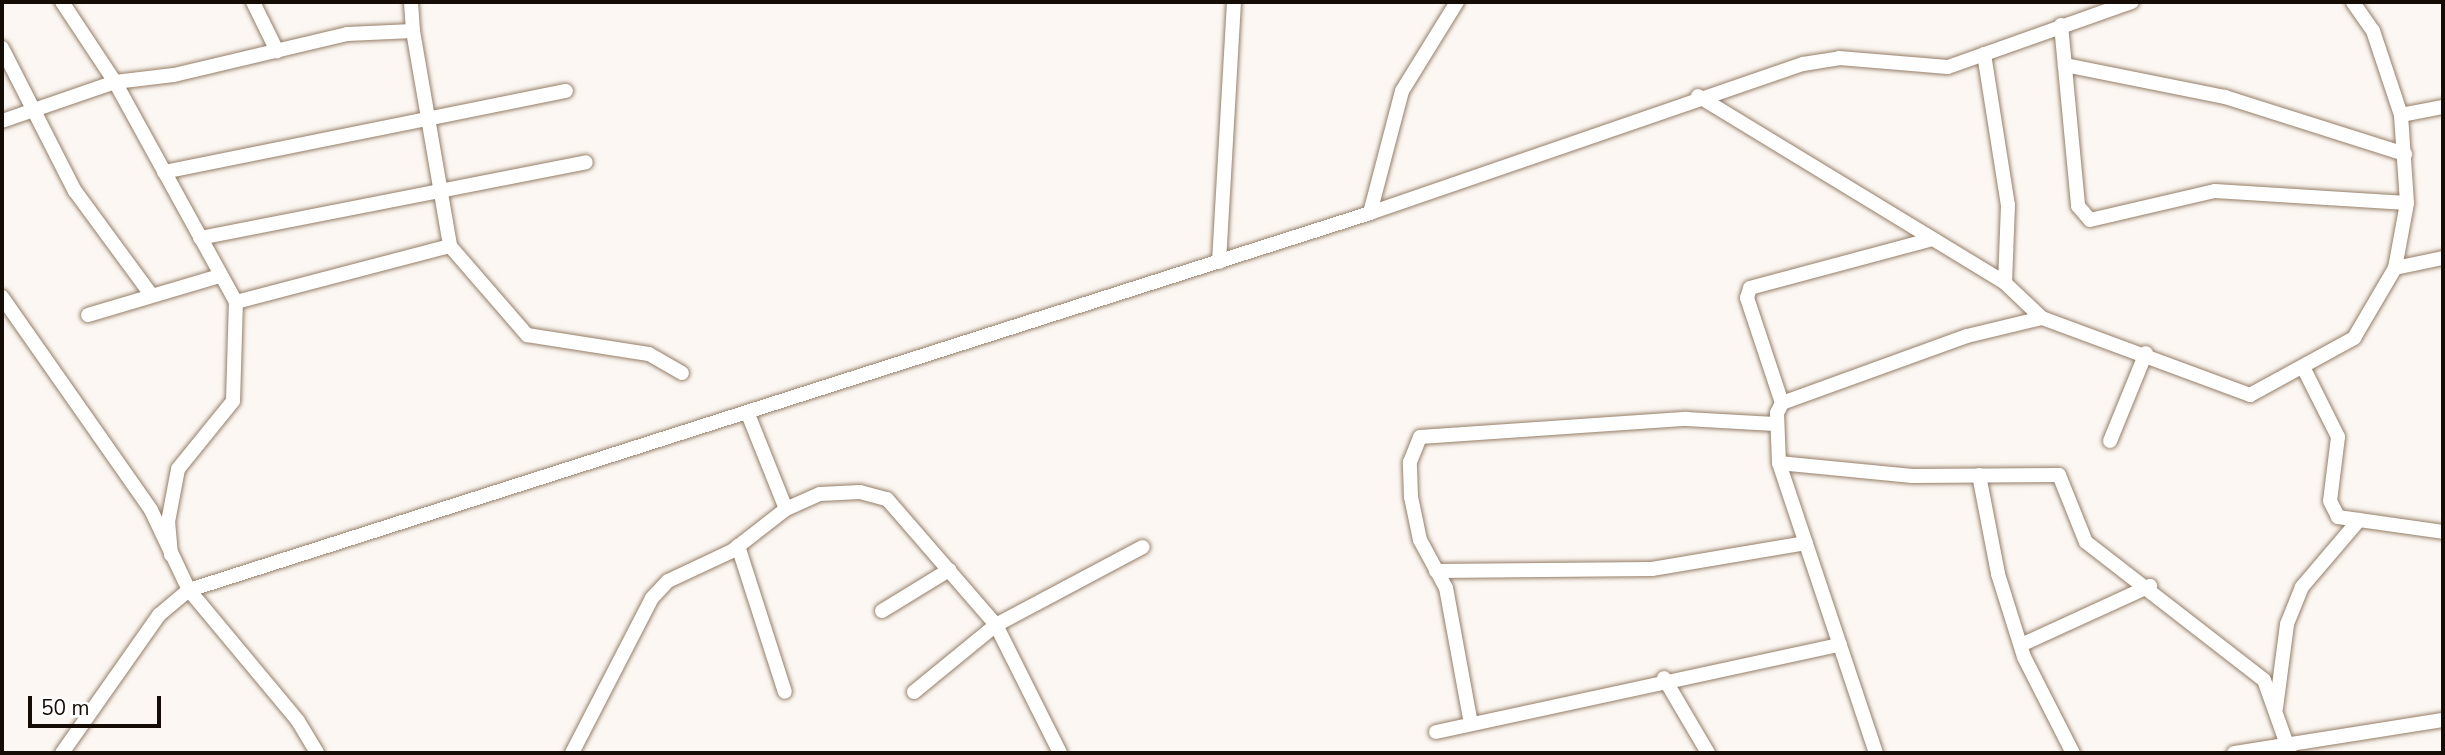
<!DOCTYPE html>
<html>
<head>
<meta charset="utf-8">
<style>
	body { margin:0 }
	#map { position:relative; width:2445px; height:755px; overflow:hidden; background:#fcf7f2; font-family:"Nunito Sans",sans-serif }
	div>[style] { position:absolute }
	.roads { filter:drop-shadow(0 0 2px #947e67) drop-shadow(0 0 2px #947e67) }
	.street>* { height:14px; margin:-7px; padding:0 7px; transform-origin:7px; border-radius:7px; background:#fff }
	span { translate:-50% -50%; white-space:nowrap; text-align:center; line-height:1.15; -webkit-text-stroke:5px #fff; paint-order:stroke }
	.frame { position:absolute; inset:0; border:4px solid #150d05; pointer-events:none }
	.scale { position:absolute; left:28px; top:696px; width:133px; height:32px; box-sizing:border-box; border:4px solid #150d05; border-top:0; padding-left:9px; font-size:21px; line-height:24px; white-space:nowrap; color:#150d05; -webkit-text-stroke:5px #fff; paint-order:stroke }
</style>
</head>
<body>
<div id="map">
	<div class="roads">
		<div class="street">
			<i style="left:253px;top:2px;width:55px;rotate:63.9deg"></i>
			<i style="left:2061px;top:25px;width:182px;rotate:84.6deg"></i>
			<i style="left:2078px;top:206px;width:18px;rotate:49deg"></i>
			<i style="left:2090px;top:220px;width:128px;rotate:-13.1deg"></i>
			<i style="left:2215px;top:191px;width:192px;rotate:3.6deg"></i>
			<i style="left:413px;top:31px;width:218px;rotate:80.2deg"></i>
			<i style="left:450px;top:246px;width:118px;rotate:49.1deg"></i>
			<i style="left:527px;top:335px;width:123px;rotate:8.9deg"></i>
			<i style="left:649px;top:354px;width:38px;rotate:30deg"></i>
			<i style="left:2px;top:48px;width:161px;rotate:63deg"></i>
			<i style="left:75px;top:191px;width:127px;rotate:53.7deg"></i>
			<i style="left:1984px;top:54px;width:153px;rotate:81deg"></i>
			<i style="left:2008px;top:205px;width:78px;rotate:92.2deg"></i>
			<i style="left:2065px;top:65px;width:163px;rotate:11.3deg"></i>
			<i style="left:2225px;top:97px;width:189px;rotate:17.6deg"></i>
			<i style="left:1698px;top:96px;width:359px;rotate:31.3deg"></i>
			<i style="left:2005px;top:283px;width:51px;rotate:43.4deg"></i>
			<i style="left:2042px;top:318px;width:222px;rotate:20.3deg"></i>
			<i style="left:2250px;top:395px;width:119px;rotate:-28.7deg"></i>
			<i style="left:2354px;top:338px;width:81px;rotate:-59.6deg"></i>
			<i style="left:2395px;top:268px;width:66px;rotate:-79.5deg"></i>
			<i style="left:2407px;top:203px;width:88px;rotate:-93.9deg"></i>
			<i style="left:2401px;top:115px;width:89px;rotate:-108.4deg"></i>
			<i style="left:2373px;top:31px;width:35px;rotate:-125deg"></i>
			<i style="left:2401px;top:115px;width:43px;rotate:-10.8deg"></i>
			<i style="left:2px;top:121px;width:120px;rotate:-19deg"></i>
			<i style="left:115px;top:82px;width:96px;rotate:-123.5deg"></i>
			<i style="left:164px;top:172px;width:410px;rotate:-11.4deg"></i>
			<i style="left:1370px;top:213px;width:126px;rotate:-75.3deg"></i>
			<i style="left:1402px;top:91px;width:105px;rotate:-58.3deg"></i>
			<i style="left:200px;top:238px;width:393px;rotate:-11.1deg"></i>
			<i style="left:1219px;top:262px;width:260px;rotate:-86.7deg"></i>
			<i style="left:2395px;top:268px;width:49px;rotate:-11.8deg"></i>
			<i style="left:2px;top:297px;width:260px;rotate:55deg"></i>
			<i style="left:151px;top:510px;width:89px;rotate:64.6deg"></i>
			<i style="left:189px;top:590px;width:170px;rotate:50.2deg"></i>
			<i style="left:298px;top:721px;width:37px;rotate:59deg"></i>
			<i style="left:236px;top:302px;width:221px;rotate:-14.7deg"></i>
			<i style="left:88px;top:315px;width:138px;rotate:-16.5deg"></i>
			<i style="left:2304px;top:369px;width:76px;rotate:63.4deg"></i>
			<i style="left:2338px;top:437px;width:64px;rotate:97.1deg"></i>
			<i style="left:2330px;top:501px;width:18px;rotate:63deg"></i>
			<i style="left:2338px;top:517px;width:106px;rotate:8.1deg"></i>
			<i style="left:1782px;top:403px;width:111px;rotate:-108.4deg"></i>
			<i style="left:1747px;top:298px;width:10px;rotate:-73deg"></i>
			<i style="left:1750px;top:288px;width:189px;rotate:-15deg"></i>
			<i style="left:748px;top:414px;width:102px;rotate:68.2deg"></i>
			<i style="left:2110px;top:441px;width:95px;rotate:-67.8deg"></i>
			<i style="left:1779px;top:463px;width:134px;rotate:5.6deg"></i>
			<i style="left:1912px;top:476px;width:147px;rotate:-0.4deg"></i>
			<i style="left:2059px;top:475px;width:72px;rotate:68.1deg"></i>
			<i style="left:2086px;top:542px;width:225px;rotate:37.8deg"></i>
			<i style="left:2264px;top:680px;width:77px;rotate:70.4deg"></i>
			<i style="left:1979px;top:475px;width:101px;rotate:79.1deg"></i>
			<i style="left:1998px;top:574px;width:87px;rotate:72.6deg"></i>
			<i style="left:2024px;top:657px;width:108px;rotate:63deg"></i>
			<i style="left:738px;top:546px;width:153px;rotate:72.2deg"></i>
			<i style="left:171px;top:555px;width:33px;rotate:-95deg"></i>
			<i style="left:168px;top:522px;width:54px;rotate:-79.3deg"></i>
			<i style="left:178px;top:469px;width:87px;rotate:-51deg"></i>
			<i style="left:233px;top:401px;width:99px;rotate:-88.3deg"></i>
			<i style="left:236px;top:302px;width:251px;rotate:-118.8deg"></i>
			<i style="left:115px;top:82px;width:59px;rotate:-6.8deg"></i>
			<i style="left:174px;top:75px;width:178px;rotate:-13.3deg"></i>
			<i style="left:347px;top:34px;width:66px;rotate:-2.6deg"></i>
			<i style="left:413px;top:31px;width:29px;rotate:-94deg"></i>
			<i style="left:1436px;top:571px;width:216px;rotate:-0.5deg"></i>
			<i style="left:1652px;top:569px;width:156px;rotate:-9.6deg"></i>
			<i style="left:882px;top:611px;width:79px;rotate:-31.5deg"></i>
			<i style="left:2021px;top:645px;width:142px;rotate:-24.6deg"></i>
			<i style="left:1664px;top:678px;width:87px;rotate:59.6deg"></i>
			<i style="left:914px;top:692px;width:106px;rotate:-39.3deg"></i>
			<i style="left:996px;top:625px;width:166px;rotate:-28deg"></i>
			<i style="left:2276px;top:708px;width:85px;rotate:-82.5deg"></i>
			<i style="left:2287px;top:624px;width:40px;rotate:-68deg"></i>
			<i style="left:2302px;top:587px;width:88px;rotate:-49.6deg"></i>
			<i style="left:1471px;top:724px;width:138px;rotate:-100.4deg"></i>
			<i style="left:1446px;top:588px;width:55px;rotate:-118.4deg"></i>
			<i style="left:1420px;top:540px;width:44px;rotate:-101.8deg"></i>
			<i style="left:1411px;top:497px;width:35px;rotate:-92deg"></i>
			<i style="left:1410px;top:462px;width:27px;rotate:-68deg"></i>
			<i style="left:1420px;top:437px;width:267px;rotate:-3.9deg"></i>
			<i style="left:1686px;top:419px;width:89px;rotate:3.2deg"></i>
			<i style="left:1436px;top:732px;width:413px;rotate:-12.2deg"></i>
			<i style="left:62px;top:753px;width:169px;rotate:-54.9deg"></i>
			<i style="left:159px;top:615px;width:39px;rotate:-40deg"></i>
			<i style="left:189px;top:590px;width:1240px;rotate:-17.7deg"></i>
			<i style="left:1370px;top:213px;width:458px;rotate:-19deg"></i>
			<i style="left:1803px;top:64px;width:36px;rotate:-9deg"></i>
			<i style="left:1839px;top:58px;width:109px;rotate:4.7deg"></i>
			<i style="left:1948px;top:67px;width:195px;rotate:-19.5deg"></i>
			<i style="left:572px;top:753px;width:174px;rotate:-62.7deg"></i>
			<i style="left:652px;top:598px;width:23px;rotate:-47deg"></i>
			<i style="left:668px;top:581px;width:71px;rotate:-25.1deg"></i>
			<i style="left:732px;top:551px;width:68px;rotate:-37.9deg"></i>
			<i style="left:786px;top:509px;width:37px;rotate:-24deg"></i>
			<i style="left:820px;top:494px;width:40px;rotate:-2.9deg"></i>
			<i style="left:860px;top:492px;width:28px;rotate:15deg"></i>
			<i style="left:887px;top:499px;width:167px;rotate:49.1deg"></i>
			<i style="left:996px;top:625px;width:143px;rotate:63.4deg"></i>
			<i style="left:1876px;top:753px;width:306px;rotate:-108.5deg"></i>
			<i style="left:1779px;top:463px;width:50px;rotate:-92.3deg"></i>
			<i style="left:1777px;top:413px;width:11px;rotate:-63deg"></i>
			<i style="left:1782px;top:403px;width:197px;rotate:-19.9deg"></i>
			<i style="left:1967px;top:336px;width:77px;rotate:-13.5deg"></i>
			<i style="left:2234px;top:753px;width:212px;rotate:-9deg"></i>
		</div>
	</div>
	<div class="frame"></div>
	<div class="scale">50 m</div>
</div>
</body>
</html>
